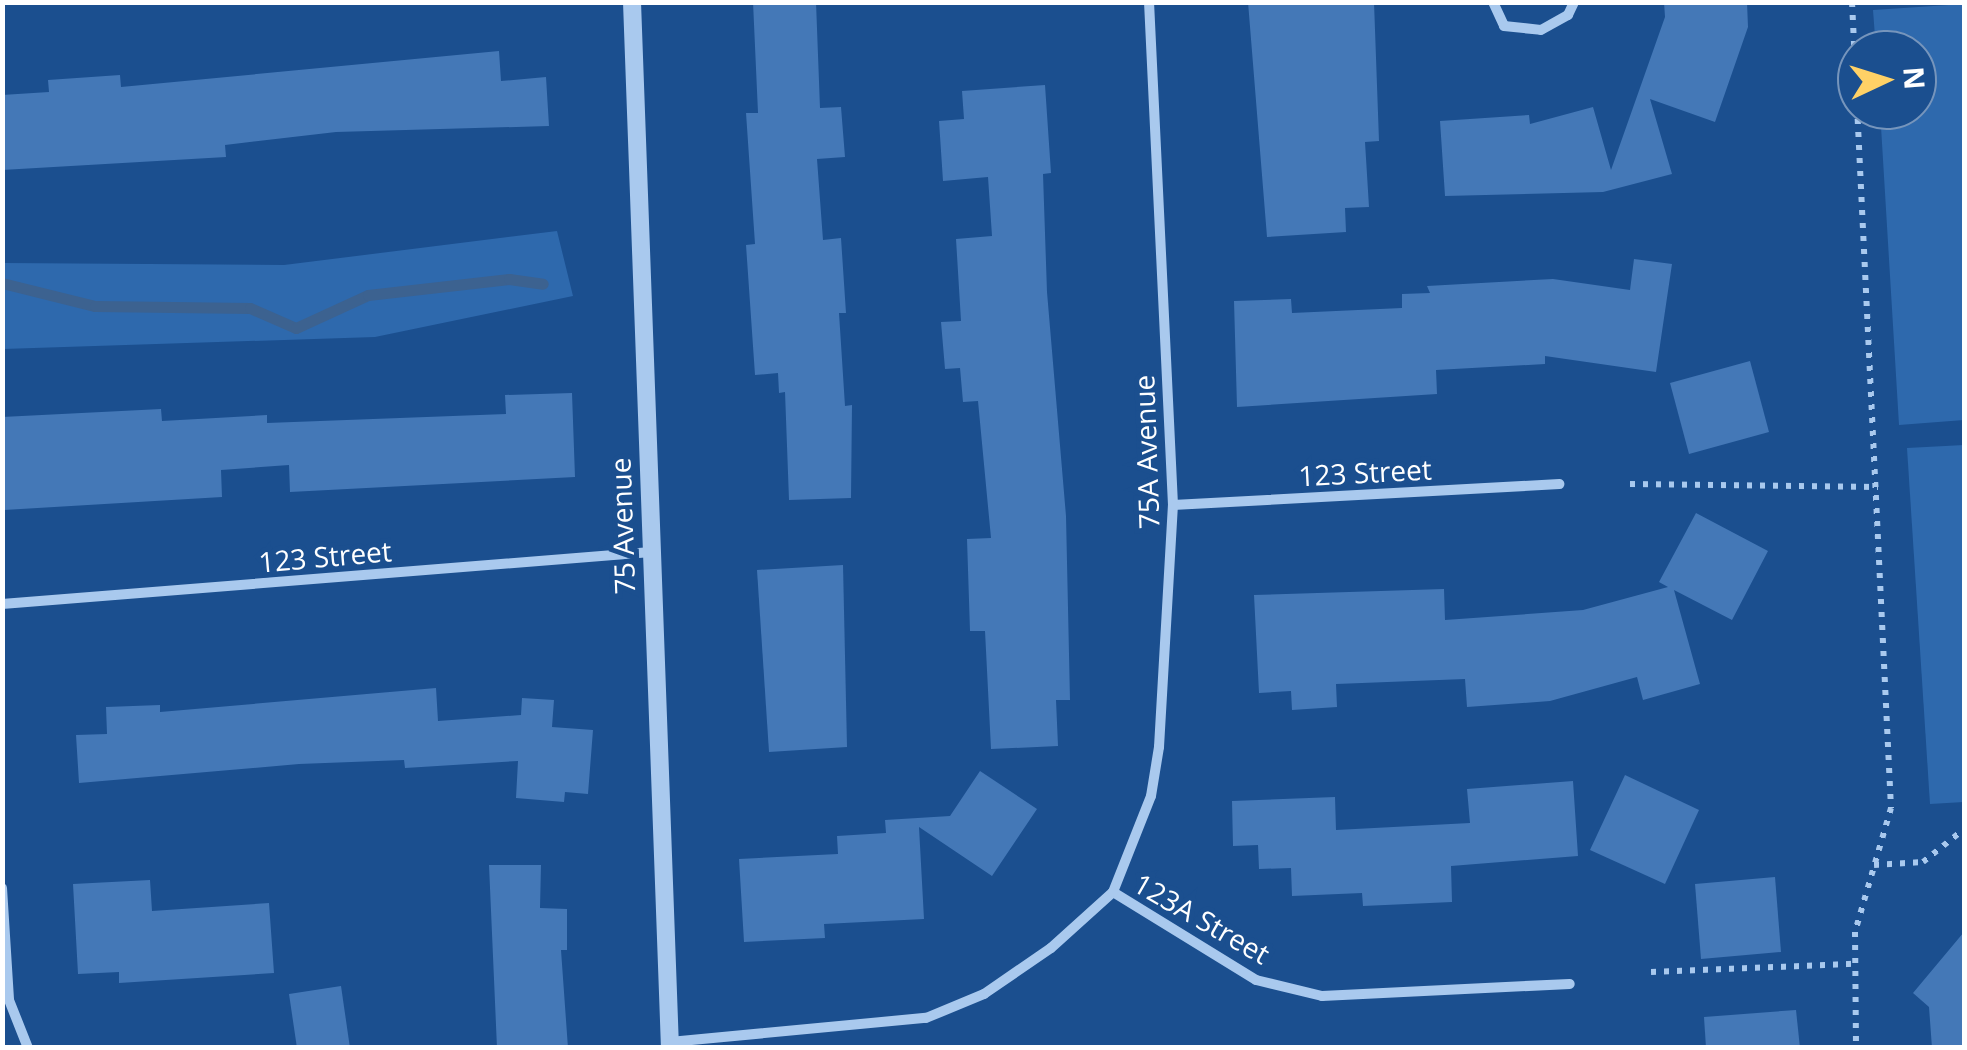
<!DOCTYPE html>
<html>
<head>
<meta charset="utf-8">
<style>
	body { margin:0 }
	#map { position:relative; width:1967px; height:1050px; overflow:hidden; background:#1b4f8f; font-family:"Open Sans",sans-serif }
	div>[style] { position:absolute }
	.green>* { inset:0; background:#2e69ad }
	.stream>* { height:11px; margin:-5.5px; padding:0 5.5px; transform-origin:5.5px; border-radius:5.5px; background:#3c6290 }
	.building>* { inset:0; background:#4478b7 }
	.path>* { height:6px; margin-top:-3px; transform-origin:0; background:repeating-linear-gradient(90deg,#a9c9ee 0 5px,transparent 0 13px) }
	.minor>* { height:10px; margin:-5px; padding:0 5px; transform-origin:5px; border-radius:5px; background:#a9c9ee }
	.tertiary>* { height:18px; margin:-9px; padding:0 9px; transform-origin:9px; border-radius:9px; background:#a9c9ee }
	span { translate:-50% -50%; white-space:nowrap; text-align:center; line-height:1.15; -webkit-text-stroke:10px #1b4f8f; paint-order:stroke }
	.street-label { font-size:28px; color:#fff }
	.frame { position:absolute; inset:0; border:5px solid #fff; pointer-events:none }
	.north { position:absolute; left:1837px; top:30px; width:100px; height:100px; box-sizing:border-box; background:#1b4f8f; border:2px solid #7695bc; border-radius:50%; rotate:86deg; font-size:28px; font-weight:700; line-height:40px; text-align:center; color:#fff }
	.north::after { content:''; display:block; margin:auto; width:35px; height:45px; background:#ffd166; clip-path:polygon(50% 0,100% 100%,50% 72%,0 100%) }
</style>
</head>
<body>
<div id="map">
	<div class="green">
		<i style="clip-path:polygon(1964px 4px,1964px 420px,1899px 425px,1880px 110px,1917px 110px,1917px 50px,1876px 50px,1873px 10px)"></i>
		<i style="clip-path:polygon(557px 231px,573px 296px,375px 337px,3px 349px,3px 263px,284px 265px)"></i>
		<i style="clip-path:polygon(1964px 445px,1964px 802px,1930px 804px,1907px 448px)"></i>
	</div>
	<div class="stream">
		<i style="left:2px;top:283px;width:96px;rotate:13.9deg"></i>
		<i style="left:95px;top:306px;width:155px;rotate:0.7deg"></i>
		<i style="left:250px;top:308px;width:50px;rotate:23.5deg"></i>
		<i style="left:296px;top:328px;width:79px;rotate:-24.6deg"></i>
		<i style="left:368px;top:295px;width:142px;rotate:-6.5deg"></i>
		<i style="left:509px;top:279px;width:34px;rotate:8deg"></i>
	</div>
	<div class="building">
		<i style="clip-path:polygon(753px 2px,816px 2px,820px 108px,841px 107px,845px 157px,817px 159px,823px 240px,841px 238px,846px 313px,839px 313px,845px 406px,852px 405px,851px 498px,789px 500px,785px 392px,779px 393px,778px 373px,755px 375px,746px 245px,755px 244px,746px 113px,758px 113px)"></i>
		<i style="clip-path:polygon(1248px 2px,1374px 2px,1379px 141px,1365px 142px,1369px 207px,1345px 208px,1346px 232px,1267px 237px)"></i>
		<i style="clip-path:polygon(1664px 2px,1747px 2px,1748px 27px,1715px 122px,1650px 99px,1672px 174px,1603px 192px,1445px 196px,1440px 121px,1529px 115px,1530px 124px,1593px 107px,1611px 170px,1665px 17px)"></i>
		<i style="clip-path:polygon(499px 51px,501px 81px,546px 77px,549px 126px,336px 132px,225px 145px,226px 157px,2px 170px,2px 95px,49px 92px,48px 80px,120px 75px,121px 87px)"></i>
		<i style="clip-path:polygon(1045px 85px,1051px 173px,1043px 174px,1047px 292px,1066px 516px,1070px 700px,1056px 700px,1058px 746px,991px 749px,985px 631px,970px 631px,967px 539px,991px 538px,978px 401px,963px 402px,960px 368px,945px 369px,941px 322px,961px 321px,956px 239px,992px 236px,988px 177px,943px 181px,939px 121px,964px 119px,962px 91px)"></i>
		<i style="clip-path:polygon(1634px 259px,1672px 264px,1656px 372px,1545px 356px,1545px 364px,1436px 370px,1437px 394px,1237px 407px,1234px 301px,1291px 299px,1292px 313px,1402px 308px,1402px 294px,1430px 293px,1427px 286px,1553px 279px,1630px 290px)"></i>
		<i style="clip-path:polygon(1750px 361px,1769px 432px,1689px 454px,1670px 383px)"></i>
		<i style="clip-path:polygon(572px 393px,575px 477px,290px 492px,289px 465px,221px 470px,222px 497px,4px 510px,2px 417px,161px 409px,162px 421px,267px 415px,267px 423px,506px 414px,505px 395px)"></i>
		<i style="clip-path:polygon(1696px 513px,1768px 551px,1732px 620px,1674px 590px,1700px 684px,1643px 700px,1637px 677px,1550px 701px,1467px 707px,1465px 679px,1336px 684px,1337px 707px,1292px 710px,1291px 691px,1259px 693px,1254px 595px,1444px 589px,1445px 620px,1583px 610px,1668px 587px,1659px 582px)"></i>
		<i style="clip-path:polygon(843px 565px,847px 747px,769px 752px,757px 570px)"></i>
		<i style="clip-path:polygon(436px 688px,438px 721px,521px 715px,522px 698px,554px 700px,552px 727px,593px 730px,588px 794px,565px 792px,564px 802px,516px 798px,518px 761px,405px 768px,404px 760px,299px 764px,79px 783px,76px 735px,107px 734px,106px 707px,160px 705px,160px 712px)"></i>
		<i style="clip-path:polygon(980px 771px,1037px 809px,992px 876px,919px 827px,924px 919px,824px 924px,825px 938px,744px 942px,739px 859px,838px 854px,837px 836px,886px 833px,885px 820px,950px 816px)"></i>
		<i style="clip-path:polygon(1625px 775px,1699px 810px,1665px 884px,1590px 850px)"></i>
		<i style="clip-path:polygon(1573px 781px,1578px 856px,1451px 866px,1452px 902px,1363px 906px,1362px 893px,1292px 896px,1291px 868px,1259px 869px,1258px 845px,1233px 846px,1232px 801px,1335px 797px,1336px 830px,1470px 823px,1467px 789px)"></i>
		<i style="clip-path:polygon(489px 865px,541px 865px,540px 908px,567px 909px,567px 950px,561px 950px,568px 1048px,497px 1048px)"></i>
		<i style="clip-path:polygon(1775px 877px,1781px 952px,1701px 959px,1695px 884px)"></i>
		<i style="clip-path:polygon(150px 880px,152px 911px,269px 903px,274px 973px,119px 983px,119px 972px,78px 974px,73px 884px)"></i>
		<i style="clip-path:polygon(1964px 932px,1964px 1048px,1932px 1048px,1929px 1007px,1913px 993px)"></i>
		<i style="clip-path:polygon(341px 986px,350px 1048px,297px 1048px,289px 994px)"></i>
		<i style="clip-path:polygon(1796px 1010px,1800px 1048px,1706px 1048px,1704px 1017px)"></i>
	</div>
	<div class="path">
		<i style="left:1852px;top:2px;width:807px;rotate:87.23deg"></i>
		<i style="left:1891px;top:808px;width:129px;rotate:106.2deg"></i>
		<i style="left:1855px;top:932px;width:116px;rotate:89.5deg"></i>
		<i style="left:1630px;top:484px;width:248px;rotate:0.7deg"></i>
		<i style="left:1874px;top:865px;width:49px;rotate:-3.5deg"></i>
		<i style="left:1923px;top:862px;width:53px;rotate:-38.8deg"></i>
		<i style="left:1651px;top:972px;width:203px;rotate:-2.3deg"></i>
	</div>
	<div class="minor">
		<i style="left:1493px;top:2px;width:26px;rotate:65deg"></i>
		<i style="left:1504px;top:26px;width:37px;rotate:6deg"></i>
		<i style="left:1541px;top:30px;width:31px;rotate:-29deg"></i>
		<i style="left:1568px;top:15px;width:14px;rotate:-65deg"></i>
		<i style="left:1173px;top:505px;width:387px;rotate:-3.1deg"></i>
		<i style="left:2px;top:604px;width:651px;rotate:-4.58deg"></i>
		<i style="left:2px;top:888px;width:112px;rotate:86.4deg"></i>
		<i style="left:9px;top:1000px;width:52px;rotate:68.4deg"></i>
		<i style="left:1113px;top:892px;width:168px;rotate:31.6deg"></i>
		<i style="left:1256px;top:980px;width:68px;rotate:13.6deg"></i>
		<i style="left:1322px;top:996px;width:248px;rotate:-2.8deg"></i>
		<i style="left:670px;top:1042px;width:257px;rotate:-5.4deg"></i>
		<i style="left:926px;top:1018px;width:63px;rotate:-22.5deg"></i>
		<i style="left:984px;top:994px;width:81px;rotate:-34.5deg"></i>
		<i style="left:1051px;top:948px;width:84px;rotate:-42.1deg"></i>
		<i style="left:1113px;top:892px;width:103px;rotate:-68.4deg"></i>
		<i style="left:1151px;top:796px;width:50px;rotate:-80.7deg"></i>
		<i style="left:1159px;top:747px;width:242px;rotate:-86.7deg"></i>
		<i style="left:1173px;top:505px;width:504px;rotate:-92.73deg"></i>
	</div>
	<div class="tertiary">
		<i style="left:632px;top:2px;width:1047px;rotate:87.92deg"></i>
	</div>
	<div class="street-label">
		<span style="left:1146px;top:452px;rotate:-92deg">75A Avenue</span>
		<span style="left:1365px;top:472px;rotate:-3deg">123 Street</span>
		<span style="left:622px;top:526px;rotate:-92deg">75 Avenue</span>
		<span style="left:325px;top:556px;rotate:-5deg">123 Street</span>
		<span style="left:1202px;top:918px;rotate:30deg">123A Street</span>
	</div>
	<div class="frame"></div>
	<div class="north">N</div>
</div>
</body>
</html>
